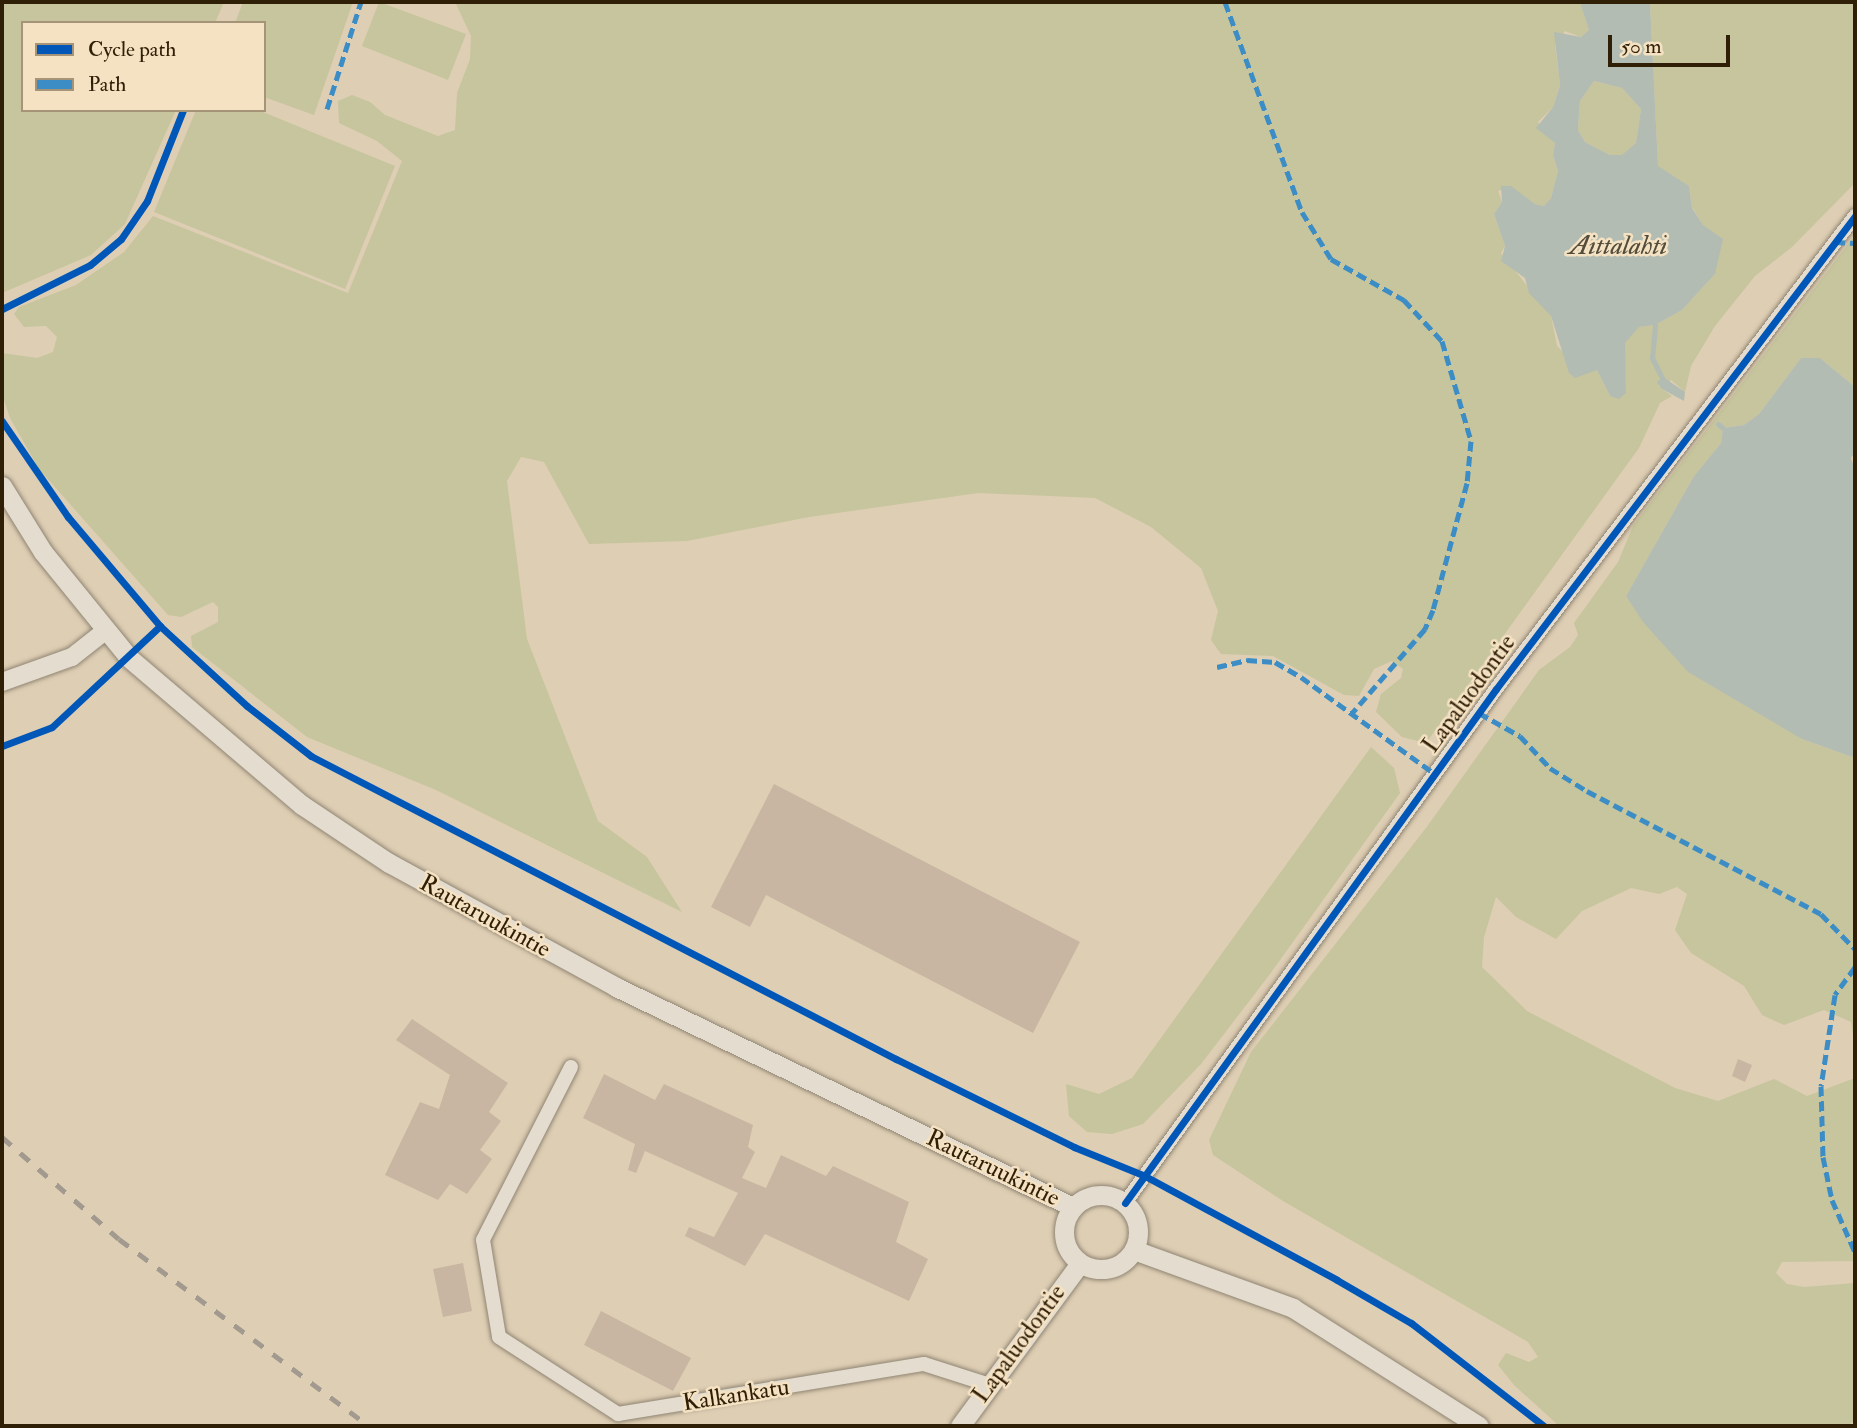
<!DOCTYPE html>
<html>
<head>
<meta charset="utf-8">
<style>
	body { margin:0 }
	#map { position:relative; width:1857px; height:1428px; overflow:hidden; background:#deceb4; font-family:"IM FELL Double Pica",serif }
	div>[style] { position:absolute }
	.green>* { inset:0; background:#c6c59d }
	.water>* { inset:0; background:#b3bcb3 }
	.stream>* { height:5px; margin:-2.5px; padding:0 2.5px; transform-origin:2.5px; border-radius:2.5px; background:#b3bcb3 }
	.building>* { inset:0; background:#c9b6a2 }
	.roads { filter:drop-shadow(0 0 2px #908573) drop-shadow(0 0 2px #908573) }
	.minor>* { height:14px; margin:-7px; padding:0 7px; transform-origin:7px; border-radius:7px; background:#e4dcce }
	.tertiary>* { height:18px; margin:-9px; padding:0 9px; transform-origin:9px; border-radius:9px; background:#e4dcce }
	.secondary>* { height:19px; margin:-9.5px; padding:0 9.5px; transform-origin:9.5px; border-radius:9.5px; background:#e4dcce }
	.secondary>.ring { margin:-9.5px; padding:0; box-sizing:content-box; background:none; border:19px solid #e4dcce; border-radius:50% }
	.rail>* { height:5px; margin-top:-2.5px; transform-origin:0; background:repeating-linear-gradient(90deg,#a29a8e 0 12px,transparent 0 24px) }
	.quiet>* { height:5px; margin-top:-2.5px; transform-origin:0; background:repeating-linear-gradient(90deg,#3c8dc5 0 10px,transparent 0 15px) }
	.cycleway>* { height:7px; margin:-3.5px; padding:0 3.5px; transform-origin:3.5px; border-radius:3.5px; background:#0057b8 }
	span { translate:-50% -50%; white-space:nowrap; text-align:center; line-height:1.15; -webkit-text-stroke:5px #f5e2c3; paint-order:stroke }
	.street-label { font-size:24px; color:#301f07 }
	.water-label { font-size:26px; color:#524c3b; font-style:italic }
	.frame { position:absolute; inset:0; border:4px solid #301f07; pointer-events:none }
	.legend { position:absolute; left:21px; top:21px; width:245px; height:91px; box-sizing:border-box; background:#f5e2c3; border:2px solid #a69478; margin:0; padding:9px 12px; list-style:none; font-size:21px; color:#301f07 }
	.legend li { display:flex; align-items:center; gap:14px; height:35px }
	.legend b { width:35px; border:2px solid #a69478 }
	.scale { position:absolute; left:1608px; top:35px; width:122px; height:32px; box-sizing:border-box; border:4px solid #301f07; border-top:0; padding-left:9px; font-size:21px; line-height:24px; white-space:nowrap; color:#301f07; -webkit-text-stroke:5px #f5e2c3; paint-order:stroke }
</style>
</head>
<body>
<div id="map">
	<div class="green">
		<i style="clip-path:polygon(2px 2px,224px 2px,215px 23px,23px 23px,23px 110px,176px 110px,125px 224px,91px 255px,2px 293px)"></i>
		<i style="clip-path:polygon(243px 2px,353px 2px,314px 115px,264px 97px,264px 23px,235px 23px)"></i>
		<i style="clip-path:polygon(379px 2px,466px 34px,448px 80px,362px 46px)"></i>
		<i style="clip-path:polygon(455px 2px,1580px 3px,1589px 30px,1581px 37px,1565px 31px,1555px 45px,1560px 84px,1553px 107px,1538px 122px,1555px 143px,1553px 155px,1558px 171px,1551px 198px,1544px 206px,1535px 204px,1511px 187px,1498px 191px,1502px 202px,1494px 214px,1505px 246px,1501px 253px,1551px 316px,1557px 346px,1583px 371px,1597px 370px,1610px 396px,1626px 393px,1624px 343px,1639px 327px,1655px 325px,1682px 310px,1715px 274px,1703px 225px,1692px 207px,1689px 186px,1658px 167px,1650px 2px,1855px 2px,1855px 183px,1792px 247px,1755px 276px,1715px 326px,1691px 366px,1685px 392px,1671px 380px,1662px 389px,1672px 396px,1660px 403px,1639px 448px,1426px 743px,1402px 737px,1376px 712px,1381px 694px,1401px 678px,1403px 669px,1392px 661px,1374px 669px,1359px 696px,1344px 695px,1273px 656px,1221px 654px,1211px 640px,1218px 611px,1201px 568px,1151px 527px,1095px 498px,978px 493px,809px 517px,687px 541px,589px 544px,544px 462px,521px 457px,507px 481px,527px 639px,598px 821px,647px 857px,682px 912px,436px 790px,307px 737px,192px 647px,191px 636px,218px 622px,218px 607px,213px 602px,181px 617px,168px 615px,39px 469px,10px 418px,2px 394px,2px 353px,37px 358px,53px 352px,57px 337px,46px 326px,24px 327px,14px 314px,19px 307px,76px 285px,124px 252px,153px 216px,348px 293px,402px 161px,377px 141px,339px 123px,338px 101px,352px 95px,370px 102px,385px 115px,438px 136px,455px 130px,457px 93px,470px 59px,471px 36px)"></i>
		<i style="clip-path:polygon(1594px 81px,1622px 88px,1641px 109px,1636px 143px,1623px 155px,1610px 155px,1585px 142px,1578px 130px,1580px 101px)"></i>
		<i style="clip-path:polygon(196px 110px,258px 110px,395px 166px,345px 289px,154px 212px)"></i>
		<i style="clip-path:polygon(1855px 235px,1855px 387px,1820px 358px,1801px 358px,1759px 414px,1744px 425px,1723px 428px,1721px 443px,1694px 476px,1626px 596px,1665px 644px,1802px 739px,1855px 758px,1855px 1050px,1851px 1022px,1824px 1010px,1784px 1025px,1762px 1015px,1744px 986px,1691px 953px,1675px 930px,1687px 894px,1677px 887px,1659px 894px,1631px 888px,1582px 911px,1556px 939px,1516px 917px,1496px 897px,1484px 937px,1482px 967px,1527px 1011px,1675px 1088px,1718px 1101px,1774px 1079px,1807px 1096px,1855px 1078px,1855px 1261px,1782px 1262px,1776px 1273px,1787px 1284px,1804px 1287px,1855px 1283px,1855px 1421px,1846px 1426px,1559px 1426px,1514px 1385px,1498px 1365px,1506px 1353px,1529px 1362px,1538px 1357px,1528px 1342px,1283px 1201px,1213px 1155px,1209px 1140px,1251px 1052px,1426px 828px,1539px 670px,1570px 647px,1578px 635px,1574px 623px,1618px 562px,1633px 526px)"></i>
		<i style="clip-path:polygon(1371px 747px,1394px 768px,1400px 793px,1270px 974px,1201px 1064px,1143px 1124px,1112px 1134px,1087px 1132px,1069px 1116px,1066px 1084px,1099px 1094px,1132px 1078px)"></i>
	</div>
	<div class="water">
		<i style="clip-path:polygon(evenodd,1569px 2px,1650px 2px,1658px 166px,1689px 186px,1692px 208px,1703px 225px,1723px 239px,1715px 274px,1682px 310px,1655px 325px,1639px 327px,1625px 343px,1626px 393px,1619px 399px,1610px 396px,1597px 370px,1575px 378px,1569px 373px,1551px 316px,1529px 293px,1525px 278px,1501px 261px,1505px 246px,1494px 214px,1502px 202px,1501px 186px,1511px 186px,1535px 204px,1544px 206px,1551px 198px,1558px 171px,1553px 155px,1555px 143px,1536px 128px,1553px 107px,1560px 85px,1554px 32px,1581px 37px,1589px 30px,1580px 3px,1569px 2px,1594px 81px,1622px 88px,1641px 109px,1636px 143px,1622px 155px,1610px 155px,1585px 142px,1578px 130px,1580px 101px,1594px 81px)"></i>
		<i style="clip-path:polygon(1801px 358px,1820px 358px,1855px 387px,1855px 452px,1851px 458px,1855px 469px,1855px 758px,1802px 739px,1688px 672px,1643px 622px,1626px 596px,1694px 476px,1721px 443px,1723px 428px,1744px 425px,1759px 414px)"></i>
		<i style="clip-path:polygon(1663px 377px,1685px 392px,1684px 401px,1662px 389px,1657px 382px)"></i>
	</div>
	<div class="stream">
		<i style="left:1655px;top:325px;width:33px;rotate:95deg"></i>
		<i style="left:1652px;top:358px;width:25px;rotate:63deg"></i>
		<i style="left:1718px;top:424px;width:6px;rotate:39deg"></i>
	</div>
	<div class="building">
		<i style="clip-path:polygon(774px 784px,1080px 942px,1033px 1033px,766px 895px,750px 927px,711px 907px)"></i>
		<i style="clip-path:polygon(412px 1019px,508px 1083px,489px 1112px,501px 1121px,480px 1150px,492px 1159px,467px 1194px,450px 1184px,438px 1200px,385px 1175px,420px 1102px,439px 1109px,450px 1075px,396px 1040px)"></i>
		<i style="clip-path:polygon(1738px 1059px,1752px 1065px,1745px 1082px,1732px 1076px)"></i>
		<i style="clip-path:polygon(604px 1074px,655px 1100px,664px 1084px,753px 1125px,748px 1147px,755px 1152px,742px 1178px,766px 1188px,781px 1155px,826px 1176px,833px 1166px,909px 1202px,896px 1242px,928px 1259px,909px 1301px,765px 1234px,745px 1266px,685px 1236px,689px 1227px,714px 1237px,738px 1193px,645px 1151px,636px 1173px,628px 1170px,635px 1144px,583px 1118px)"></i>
		<i style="clip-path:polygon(463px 1263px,472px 1311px,443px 1317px,433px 1269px)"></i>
		<i style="clip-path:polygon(601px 1311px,691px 1358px,673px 1391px,584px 1345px)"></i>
	</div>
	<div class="roads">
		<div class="minor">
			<i style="left:571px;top:1067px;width:194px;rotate:117deg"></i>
			<i style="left:483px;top:1240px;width:98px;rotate:80.6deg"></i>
			<i style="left:499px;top:1337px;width:142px;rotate:32.9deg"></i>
			<i style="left:618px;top:1414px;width:310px;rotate:-9.3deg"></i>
			<i style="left:924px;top:1364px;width:69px;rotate:17.7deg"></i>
			<i style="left:1125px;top:1203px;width:634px;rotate:-54.18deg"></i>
			<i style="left:1496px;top:689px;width:594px;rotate:-52.8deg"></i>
		</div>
		<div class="tertiary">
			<i style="left:2px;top:682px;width:74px;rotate:-19.7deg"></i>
			<i style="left:72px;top:657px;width:42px;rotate:-38.2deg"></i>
		</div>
		<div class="secondary">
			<i style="left:2px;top:486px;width:78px;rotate:58.2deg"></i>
			<i style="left:43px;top:552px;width:136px;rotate:50.9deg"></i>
			<i style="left:129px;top:658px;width:227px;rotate:40.4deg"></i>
			<i style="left:302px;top:805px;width:105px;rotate:33.7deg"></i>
			<i style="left:389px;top:863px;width:259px;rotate:28.6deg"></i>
			<i style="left:616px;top:987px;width:507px;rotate:25.71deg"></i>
			<i class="ring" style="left:1064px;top:1195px;width:55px;height:55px"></i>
			<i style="left:1134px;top:1250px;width:169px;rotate:20deg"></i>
			<i style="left:1293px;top:1308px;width:220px;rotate:32.4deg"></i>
			<i style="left:960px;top:1426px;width:202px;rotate:-53.6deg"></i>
		</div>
	</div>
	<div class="rail">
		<i style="left:2px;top:1137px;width:155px;rotate:41.1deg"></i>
		<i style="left:119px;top:1239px;width:312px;rotate:36.8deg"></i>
	</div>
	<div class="quiet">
		<i style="left:1225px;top:2px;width:224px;rotate:69.9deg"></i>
		<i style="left:1302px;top:212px;width:55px;rotate:58.3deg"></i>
		<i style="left:1331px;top:259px;width:84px;rotate:29.3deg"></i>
		<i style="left:1404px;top:300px;width:56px;rotate:47.2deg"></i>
		<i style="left:1442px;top:341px;width:104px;rotate:73.8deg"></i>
		<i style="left:1471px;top:441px;width:42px;rotate:95.4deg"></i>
		<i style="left:1467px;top:483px;width:131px;rotate:105deg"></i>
		<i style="left:1433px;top:610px;width:21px;rotate:113deg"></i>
		<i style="left:1425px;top:629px;width:111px;rotate:131deg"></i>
		<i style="left:327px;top:109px;width:112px;rotate:-72.4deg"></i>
		<i style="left:1835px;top:242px;width:20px;rotate:3deg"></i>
		<i style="left:1217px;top:667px;width:31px;rotate:-13deg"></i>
		<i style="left:1247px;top:660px;width:28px;rotate:4deg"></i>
		<i style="left:1275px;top:662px;width:30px;rotate:30deg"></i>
		<i style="left:1301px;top:677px;width:165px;rotate:35.9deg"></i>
		<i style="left:1479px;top:713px;width:47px;rotate:29.3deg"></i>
		<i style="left:1520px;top:736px;width:44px;rotate:46.8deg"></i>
		<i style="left:1550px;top:768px;width:44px;rotate:31.9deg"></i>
		<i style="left:1587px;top:791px;width:264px;rotate:27.7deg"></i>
		<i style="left:1821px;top:914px;width:49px;rotate:45.8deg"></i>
		<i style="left:1855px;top:967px;width:34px;rotate:126deg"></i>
		<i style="left:1835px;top:995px;width:92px;rotate:98.7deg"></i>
		<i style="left:1821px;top:1086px;width:71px;rotate:88.4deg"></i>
		<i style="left:1823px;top:1157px;width:44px;rotate:78.2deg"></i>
		<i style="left:1832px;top:1200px;width:57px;rotate:66.1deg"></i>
	</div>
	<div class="cycleway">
		<i style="left:2px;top:309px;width:98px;rotate:-26.6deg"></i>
		<i style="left:90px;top:265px;width:40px;rotate:-40deg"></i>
		<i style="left:121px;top:239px;width:46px;rotate:-55.6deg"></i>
		<i style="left:147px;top:201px;width:98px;rotate:-68.4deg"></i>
		<i style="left:2px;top:421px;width:116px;rotate:55.5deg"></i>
		<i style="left:68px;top:517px;width:143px;rotate:49.8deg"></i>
		<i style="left:160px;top:626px;width:118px;rotate:42.6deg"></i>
		<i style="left:247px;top:706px;width:81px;rotate:38deg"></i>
		<i style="left:311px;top:756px;width:659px;rotate:27.38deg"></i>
		<i style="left:896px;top:1059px;width:199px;rotate:26.3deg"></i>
		<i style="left:1074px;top:1147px;width:77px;rotate:22.2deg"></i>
		<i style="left:1145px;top:1176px;width:218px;rotate:28.4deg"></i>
		<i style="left:1337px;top:1280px;width:86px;rotate:30.2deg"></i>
		<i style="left:1411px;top:1323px;width:168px;rotate:37.8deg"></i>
		<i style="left:2px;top:746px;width:53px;rotate:-20.8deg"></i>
		<i style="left:52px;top:727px;width:148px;rotate:-43.1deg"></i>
		<i style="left:1125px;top:1203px;width:634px;rotate:-54.18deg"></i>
		<i style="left:1496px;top:689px;width:594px;rotate:-52.8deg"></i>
	</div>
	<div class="street-label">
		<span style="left:1469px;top:694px;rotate:-54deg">Lapaluodontie</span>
		<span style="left:485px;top:916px;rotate:29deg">Rautaruukintie</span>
		<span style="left:993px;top:1168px;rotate:26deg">Rautaruukintie</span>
		<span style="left:1019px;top:1344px;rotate:-54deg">Lapaluodontie</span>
		<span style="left:736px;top:1395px;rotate:-9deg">Kalkankatu</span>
	</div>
	<div class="water-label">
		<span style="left:1618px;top:247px">Aittalahti</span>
	</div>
	<div class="frame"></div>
	<ul class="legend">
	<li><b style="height:9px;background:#0057b8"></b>Cycle path</li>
	<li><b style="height:9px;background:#3c8dc5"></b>Path</li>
	</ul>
	<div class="scale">50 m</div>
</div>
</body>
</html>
